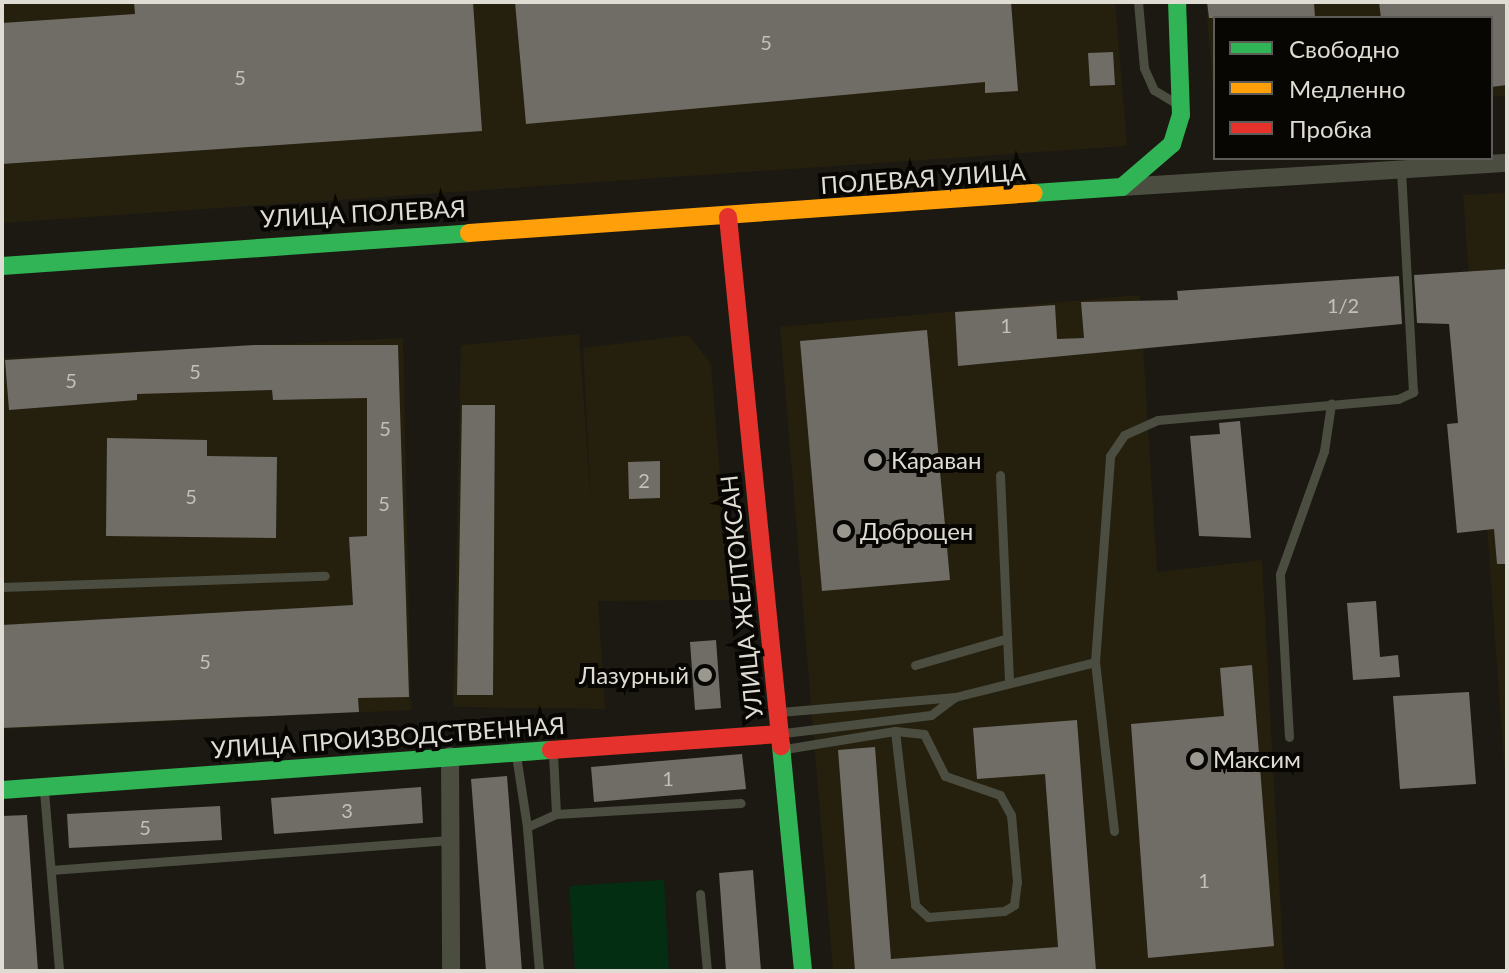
<!DOCTYPE html>
<html>
<head>
<meta charset="utf-8">
<style>
	body { margin:0 }
	#map { position:relative; width:1509px; height:973px; overflow:hidden; background:#1b1912; font-family:Lato,sans-serif }
	div>[style] { position:absolute }
	.built>* { inset:0; background:#251f0e }
	.green>* { inset:0; background:#042e11 }
	.building>* { inset:0; background:#6f6d66 }
	.lane>* { height:9px; margin:-4.5px; padding:0 4.5px; transform-origin:4.5px; border-radius:4.5px; background:#4a4d3f }
	.street>* { height:18px; margin:-9px; padding:0 9px; transform-origin:9px; border-radius:9px; background:#4a4d3f }
	.fast>* { height:18px; margin:-9px; padding:0 9px; transform-origin:9px; border-radius:9px; background:#30b455 }
	.slow>* { height:18px; margin:-9px; padding:0 9px; transform-origin:9px; border-radius:9px; background:#ff9f0a }
	.jam>* { height:18px; margin:-9px; padding:0 9px; transform-origin:9px; border-radius:9px; background:#e5322d }
	.dots>* { width:22px; height:22px; translate:-50% -50%; box-sizing:border-box; border:4px solid #080603; border-radius:50% }
	span { translate:-50% -50%; white-space:nowrap; text-align:center; line-height:1.15; -webkit-text-stroke:8px #080603; paint-order:stroke }
	.number-label { font-size:20px; color:#c3c0b8 }
	.number-label span { -webkit-text-stroke-width:0 }
	.street-label { font-size:24px; color:#dfdcd3 }
	.poi-label { font-size:24px; color:#dfdcd3 }
	.left { translate:0 -50%; text-align:left }
	.right { translate:-100% -50%; text-align:right }
	.frame { position:absolute; inset:0; border:4px solid #dfdcd3; pointer-events:none }
	.legend { position:absolute; left:1213px; top:16px; width:280px; height:144px; box-sizing:border-box; background:#080603; border:2px solid #5e5c56; margin:0; padding:10px 14px; list-style:none; font-size:24px; color:#dfdcd3 }
	.legend li { display:flex; align-items:center; gap:16px; height:40px }
	.legend b { width:40px; border:2px solid #5e5c56 }
</style>
</head>
<body>
<div id="map">
	<div class="built">
		<i style="clip-path:polygon(2px 2px,1115px 2px,1127px 146px,2px 223px)"></i>
		<i style="clip-path:polygon(1206px 2px,1507px 2px,1507px 96px,1491px 97px,1491px 18px,1215px 18px,1215px 113px)"></i>
		<i style="clip-path:polygon(1507px 193px,1507px 804px,1463px 195px)"></i>
		<i style="clip-path:polygon(1140px 295px,1157px 572px,1262px 560px,1284px 971px,833px 971px,780px 327px)"></i>
		<i style="clip-path:polygon(579px 334px,591px 504px,583px 348px,689px 335px,711px 364px,730px 600px,598px 601px,605px 709px,453px 707px,461px 345px)"></i>
		<i style="clip-path:polygon(403px 338px,411px 710px,2px 729px,2px 358px)"></i>
	</div>
	<div class="green">
		<i style="clip-path:polygon(664px 880px,669px 971px,575px 971px,569px 886px)"></i>
	</div>
	<div class="building">
		<i style="clip-path:polygon(134px 2px,473px 2px,482px 131px,2px 164px,2px 23px,135px 14px)"></i>
		<i style="clip-path:polygon(515px 2px,1011px 2px,1018px 91px,985px 93px,985px 82px,526px 124px)"></i>
		<i style="clip-path:polygon(1207px 2px,1314px 2px,1315px 18px,1209px 18px)"></i>
		<i style="clip-path:polygon(1379px 2px,1507px 2px,1507px 85px,1491px 87px,1491px 18px,1381px 18px)"></i>
		<i style="clip-path:polygon(1113px 52px,1115px 85px,1090px 86px,1088px 53px)"></i>
		<i style="clip-path:polygon(1507px 269px,1507px 564px,1497px 564px,1494px 529px,1457px 533px,1447px 424px,1458px 423px,1449px 324px,1417px 323px,1414px 275px)"></i>
		<i style="clip-path:polygon(1399px 276px,1402px 324px,958px 366px,955px 312px,1055px 305px,1057px 339px,1084px 338px,1081px 302px,1178px 300px,1177px 291px)"></i>
		<i style="clip-path:polygon(927px 330px,950px 580px,822px 591px,800px 341px)"></i>
		<i style="clip-path:polygon(254px 345px,398px 345px,409px 697px,358px 698px,359px 712px,2px 728px,2px 625px,353px 605px,349px 537px,367px 536px,367px 398px,273px 400px,272px 390px,137px 394px,137px 400px,9px 410px,5px 360px)"></i>
		<i style="clip-path:polygon(462px 405px,495px 405px,493px 695px,457px 695px)"></i>
		<i style="clip-path:polygon(1240px 421px,1251px 538px,1199px 536px,1190px 436px,1220px 434px,1219px 423px)"></i>
		<i style="clip-path:polygon(107px 438px,207px 440px,207px 456px,277px 457px,276px 538px,106px 536px)"></i>
		<i style="clip-path:polygon(660px 461px,660px 498px,629px 499px,628px 462px)"></i>
		<i style="clip-path:polygon(1376px 601px,1380px 657px,1398px 655px,1400px 677px,1353px 680px,1347px 603px)"></i>
		<i style="clip-path:polygon(716px 640px,721px 708px,695px 710px,690px 642px)"></i>
		<i style="clip-path:polygon(1252px 665px,1274px 946px,1148px 958px,1131px 724px,1224px 716px,1220px 668px)"></i>
		<i style="clip-path:polygon(1469px 692px,1476px 784px,1400px 789px,1393px 696px)"></i>
		<i style="clip-path:polygon(1077px 720px,1096px 971px,855px 971px,838px 750px,875px 747px,891px 959px,1058px 947px,1045px 774px,977px 779px,973px 728px)"></i>
		<i style="clip-path:polygon(742px 754px,746px 789px,594px 802px,591px 767px)"></i>
		<i style="clip-path:polygon(507px 776px,522px 971px,486px 971px,471px 779px)"></i>
		<i style="clip-path:polygon(421px 787px,423px 823px,274px 834px,271px 798px)"></i>
		<i style="clip-path:polygon(220px 806px,222px 840px,69px 848px,67px 814px)"></i>
		<i style="clip-path:polygon(27px 815px,38px 971px,3px 971px,2px 816px)"></i>
		<i style="clip-path:polygon(753px 870px,761px 971px,726px 971px,719px 873px)"></i>
	</div>
	<div class="lane">
		<i style="left:1138px;top:2px;width:66px;rotate:84.8deg"></i>
		<i style="left:1144px;top:68px;width:24px;rotate:66deg"></i>
		<i style="left:1154px;top:90px;width:26px;rotate:31deg"></i>
		<i style="left:1000px;top:475px;width:208px;rotate:87.5deg"></i>
		<i style="left:2px;top:587px;width:323px;rotate:-2deg"></i>
		<i style="left:915px;top:665px;width:94px;rotate:-16.1deg"></i>
		<i style="left:780px;top:712px;width:176px;rotate:-4.9deg"></i>
		<i style="left:955px;top:697px;width:144px;rotate:-14deg"></i>
		<i style="left:784px;top:733px;width:148px;rotate:-7deg"></i>
		<i style="left:931px;top:715px;width:30px;rotate:-37deg"></i>
		<i style="left:1289px;top:737px;width:163px;rotate:-93.2deg"></i>
		<i style="left:1280px;top:574px;width:131px;rotate:-70.3deg"></i>
		<i style="left:1324px;top:451px;width:48px;rotate:-81.5deg"></i>
		<i style="left:785px;top:749px;width:111px;rotate:-9.3deg"></i>
		<i style="left:895px;top:731px;width:175px;rotate:83.4deg"></i>
		<i style="left:915px;top:905px;width:18px;rotate:43deg"></i>
		<i style="left:928px;top:917px;width:76px;rotate:-4.5deg"></i>
		<i style="left:1004px;top:911px;width:12px;rotate:-31deg"></i>
		<i style="left:1014px;top:905px;width:23px;rotate:-83deg"></i>
		<i style="left:1017px;top:882px;width:67px;rotate:-95.1deg"></i>
		<i style="left:1011px;top:815px;width:23px;rotate:-119deg"></i>
		<i style="left:1000px;top:795px;width:58px;rotate:-160.9deg"></i>
		<i style="left:945px;top:776px;width:47px;rotate:-116.6deg"></i>
		<i style="left:924px;top:734px;width:29px;rotate:-174deg"></i>
		<i style="left:553px;top:754px;width:60px;rotate:87.1deg"></i>
		<i style="left:556px;top:814px;width:185px;rotate:-3.4deg"></i>
		<i style="left:516px;top:755px;width:73px;rotate:81.3deg"></i>
		<i style="left:44px;top:791px;width:181px;rotate:85.2deg"></i>
		<i style="left:1114px;top:831px;width:170px;rotate:-96.4deg"></i>
		<i style="left:1095px;top:662px;width:207px;rotate:-85.8deg"></i>
		<i style="left:1110px;top:456px;width:25px;rotate:-56deg"></i>
		<i style="left:1124px;top:435px;width:37px;rotate:-24deg"></i>
		<i style="left:1158px;top:420px;width:241px;rotate:-5deg"></i>
		<i style="left:1398px;top:399px;width:17px;rotate:-25deg"></i>
		<i style="left:1413px;top:392px;width:222px;rotate:-93.1deg"></i>
		<i style="left:51px;top:870px;width:400px;rotate:-4.3deg"></i>
		<i style="left:700px;top:894px;width:77px;rotate:84.8deg"></i>
		<i style="left:539px;top:971px;width:144px;rotate:-94.8deg"></i>
		<i style="left:527px;top:827px;width:32px;rotate:-24deg"></i>
	</div>
	<div class="street">
		<i style="left:1122px;top:187px;width:386px;rotate:-3.6deg"></i>
		<i style="left:450px;top:756px;width:215px;rotate:89.7deg"></i>
	</div>
	<div class="fast">
		<i style="left:1034px;top:193px;width:88px;rotate:-3.9deg"></i>
		<i style="left:1122px;top:187px;width:66px;rotate:-40.7deg"></i>
		<i style="left:1172px;top:144px;width:30px;rotate:-73deg"></i>
		<i style="left:1181px;top:115px;width:113px;rotate:-92deg"></i>
		<i style="left:2px;top:266px;width:468px;rotate:-4deg"></i>
		<i style="left:781px;top:746px;width:226px;rotate:84.4deg"></i>
		<i style="left:2px;top:790px;width:550px;rotate:-4.17deg"></i>
	</div>
	<div class="slow">
		<i style="left:469px;top:233px;width:566px;rotate:-4.05deg"></i>
	</div>
	<div class="jam">
		<i style="left:728px;top:217px;width:532px;rotate:84.28deg"></i>
		<i style="left:551px;top:750px;width:229px;rotate:-4deg"></i>
	</div>
	<div class="dots">
		<i style="left:875px;top:460px;background:#9a988f"></i>
		<i style="left:844px;top:531px;background:#9a988f"></i>
		<i style="left:705px;top:675px;background:#9a988f"></i>
		<i style="left:1197px;top:759px;background:#9a988f"></i>
	</div>
	<div class="number-label">
		<span style="left:766px;top:42px">5</span>
		<span style="left:240px;top:77px">5</span>
		<span style="left:1343px;top:305px">1/2</span>
		<span style="left:1006px;top:325px">1</span>
		<span style="left:195px;top:371px">5</span>
		<span style="left:71px;top:380px">5</span>
		<span style="left:385px;top:428px">5</span>
		<span style="left:644px;top:480px">2</span>
		<span style="left:191px;top:496px">5</span>
		<span style="left:384px;top:503px">5</span>
		<span style="left:205px;top:661px">5</span>
		<span style="left:668px;top:778px">1</span>
		<span style="left:347px;top:810px">3</span>
		<span style="left:145px;top:827px">5</span>
		<span style="left:1204px;top:880px">1</span>
	</div>
	<div class="street-label">
		<span style="left:923px;top:178px;rotate:-4deg">ПОЛЕВАЯ УЛИЦА</span>
		<span style="left:363px;top:213px;rotate:-3deg">УЛИЦА ПОЛЕВАЯ</span>
		<span style="left:741px;top:597px;rotate:-96deg">УЛИЦА ЖЕЛТОКСАН</span>
		<span style="left:388px;top:737px;rotate:-4deg">УЛИЦА ПРОИЗВОДСТВЕННАЯ</span>
	</div>
	<div class="poi-label">
		<span class="left" style="left:891px;top:460px">Караван</span>
		<span class="left" style="left:860px;top:531px">Доброцен</span>
		<span class="right" style="left:689px;top:675px">Лазурный</span>
		<span class="left" style="left:1213px;top:759px">Максим</span>
	</div>
	<div class="frame"></div>
	<ul class="legend">
	<li><b style="height:10px;background:#30b455"></b>Свободно</li>
	<li><b style="height:10px;background:#ff9f0a"></b>Медленно</li>
	<li><b style="height:10px;background:#e5322d"></b>Пробка</li>
	</ul>
</div>
</body>
</html>
